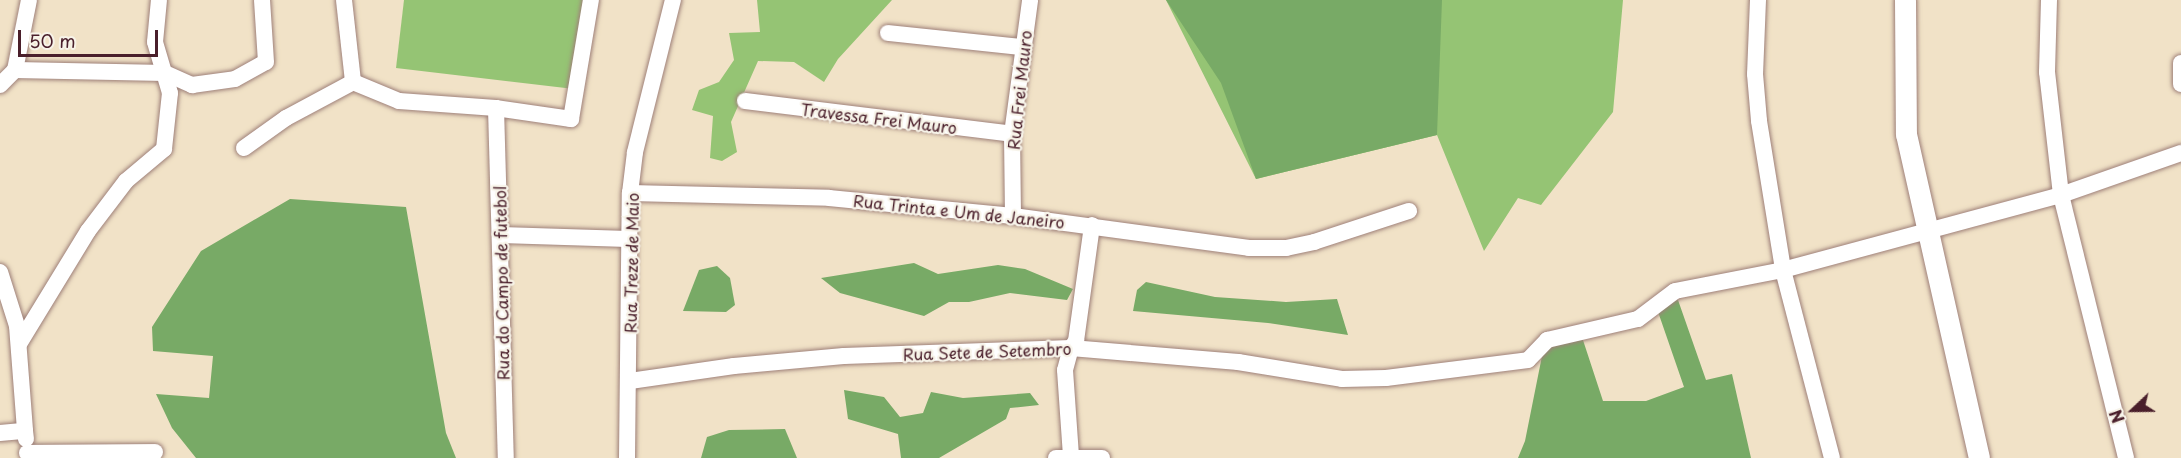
<!DOCTYPE html>
<html>
<head>
<meta charset="utf-8">
<style>
	body { margin:0 }
	#map { position:relative; width:2181px; height:458px; overflow:hidden; background:#f1e2c7; font-family:"Playpen Sans",sans-serif }
	div>[style] { position:absolute }
	.green>* { inset:0; background:#95c474 }
	.forest>* { inset:0; background:#78aa66 }
	.roads { filter:drop-shadow(0 0 2px #9e8079) drop-shadow(0 0 2px #9e8079) }
	.minor>* { height:16px; margin:-8px; padding:0 8px; transform-origin:8px; border-radius:8px; background:#fff }
	.tertiary>* { height:21px; margin:-10.5px; padding:0 10.5px; transform-origin:10.5px; border-radius:10.5px; background:#fff }
	span { translate:-50% -50%; white-space:nowrap; text-align:center; line-height:1.15; -webkit-text-stroke:4.5px #f7f3e8; paint-order:stroke }
	.street-label { font-size:16px; color:#4a1f2b }
	.north { position:absolute; left:2103px; top:380px; width:60px; height:60px; -webkit-text-stroke:4px #f7f3e8; paint-order:stroke; rotate:248deg; font-size:16px; font-weight:700; line-height:24px; text-align:center; color:#4a1f2b }
	.north::after { content:''; display:block; margin:auto; width:21px; height:27px; background:#4a1f2b; clip-path:polygon(50% 0,100% 100%,50% 72%,0 100%) }
	.scale { position:absolute; left:18px; top:30px; width:140px; height:27px; box-sizing:border-box; border:3px solid #4a1f2b; border-top:0; padding-left:8px; font-size:18px; line-height:21px; white-space:nowrap; color:#4a1f2b; -webkit-text-stroke:4px #f7f3e8; paint-order:stroke }
</style>
</head>
<body>
<div id="map">
	<div class="green">
		<i style="clip-path:polygon(404px 0,586px 0,574px 89px,396px 68px)"></i>
		<i style="clip-path:polygon(757px 0,892px 0,838px 59px,824px 82px,794px 62px,758px 61px,731px 122px,737px 152px,722px 161px,710px 158px,713px 116px,692px 110px,699px 90px,719px 82px,734px 60px,729px 33px,760px 32px)"></i>
		<i style="clip-path:polygon(1166px 0,1623px 0,1613px 112px,1541px 205px,1518px 198px,1484px 251px,1437px 135px,1256px 179px)"></i>
	</div>
	<div class="forest">
		<i style="clip-path:polygon(1166px 0,1442px 0,1437px 135px,1256px 179px,1221px 83px)"></i>
		<i style="clip-path:polygon(290px 199px,406px 207px,446px 433px,456px 458px,196px 458px,172px 428px,156px 394px,209px 398px,213px 356px,153px 351px,152px 327px,201px 251px)"></i>
		<i style="clip-path:polygon(914px 263px,938px 274px,998px 265px,1025px 269px,1073px 289px,1067px 300px,1010px 293px,969px 302px,949px 302px,924px 316px,840px 293px,821px 278px)"></i>
		<i style="clip-path:polygon(717px 266px,730px 278px,735px 305px,726px 312px,683px 311px,699px 270px)"></i>
		<i style="clip-path:polygon(1146px 282px,1215px 297px,1286px 302px,1337px 299px,1348px 335px,1268px 323px,1133px 311px,1137px 290px)"></i>
		<i style="clip-path:polygon(1678px 300px,1706px 380px,1732px 374px,1751px 458px,1518px 458px,1525px 441px,1545px 341px,1581px 334px,1603px 401px,1646px 401px,1684px 387px,1656px 306px)"></i>
		<i style="clip-path:polygon(844px 390px,884px 397px,900px 417px,923px 413px,931px 392px,963px 398px,1030px 393px,1039px 405px,1010px 408px,1006px 419px,939px 458px,901px 458px,898px 434px,848px 419px)"></i>
		<i style="clip-path:polygon(785px 429px,797px 458px,701px 458px,707px 437px,729px 430px)"></i>
	</div>
	<div class="roads">
		<div class="minor">
			<i style="left:344px;top:0;width:82px;rotate:83.7deg"></i>
			<i style="left:1758px;top:0;width:74px;rotate:92.3deg"></i>
			<i style="left:1755px;top:74px;width:47px;rotate:85.1deg"></i>
			<i style="left:1759px;top:121px;width:151px;rotate:80.8deg"></i>
			<i style="left:1783px;top:270px;width:194px;rotate:75.4deg"></i>
			<i style="left:2049px;top:0;width:72px;rotate:91.6deg"></i>
			<i style="left:2047px;top:72px;width:124px;rotate:83.5deg"></i>
			<i style="left:2061px;top:195px;width:271px;rotate:76.1deg"></i>
			<i style="left:888px;top:33px;width:135px;rotate:6deg"></i>
			<i style="left:2181px;top:63px;width:21px;rotate:90deg"></i>
			<i style="left:15px;top:70px;width:150px;rotate:1.1deg"></i>
			<i style="left:165px;top:73px;width:30px;rotate:24deg"></i>
			<i style="left:192px;top:85px;width:43px;rotate:-7.9deg"></i>
			<i style="left:235px;top:79px;width:35px;rotate:-29deg"></i>
			<i style="left:266px;top:62px;width:62px;rotate:-93.7deg"></i>
			<i style="left:353px;top:82px;width:50px;rotate:22.4deg"></i>
			<i style="left:399px;top:101px;width:97px;rotate:4.1deg"></i>
			<i style="left:496px;top:108px;width:76px;rotate:8.3deg"></i>
			<i style="left:571px;top:119px;width:121px;rotate:-80.5deg"></i>
			<i style="left:0;top:85px;width:21px;rotate:-45deg"></i>
			<i style="left:15px;top:70px;width:71px;rotate:-78.7deg"></i>
			<i style="left:745px;top:101px;width:269px;rotate:7deg"></i>
			<i style="left:496px;top:108px;width:350px;rotate:88.4deg"></i>
			<i style="left:244px;top:148px;width:52px;rotate:-35.5deg"></i>
			<i style="left:286px;top:118px;width:76px;rotate:-28.2deg"></i>
			<i style="left:630px;top:193px;width:199px;rotate:1.4deg"></i>
			<i style="left:829px;top:198px;width:185px;rotate:5.6deg"></i>
			<i style="left:1013px;top:216px;width:238px;rotate:7.7deg"></i>
			<i style="left:1249px;top:248px;width:37px"></i>
			<i style="left:1286px;top:248px;width:29px;rotate:-12deg"></i>
			<i style="left:1314px;top:242px;width:100px;rotate:-18.1deg"></i>
			<i style="left:1013px;top:216px;width:82px;rotate:-90.7deg"></i>
			<i style="left:1012px;top:134px;width:135px;rotate:-82.3deg"></i>
			<i style="left:501px;top:235px;width:127px;rotate:1.8deg"></i>
			<i style="left:0;top:272px;width:57px;rotate:72.5deg"></i>
			<i style="left:17px;top:326px;width:105px;rotate:85.6deg"></i>
			<i style="left:19px;top:344px;width:132px;rotate:-58.6deg"></i>
			<i style="left:88px;top:231px;width:63px;rotate:-52.8deg"></i>
			<i style="left:126px;top:181px;width:50px;rotate:-40.1deg"></i>
			<i style="left:164px;top:149px;width:56px;rotate:-83.9deg"></i>
			<i style="left:170px;top:93px;width:53px;rotate:-106.4deg"></i>
			<i style="left:155px;top:42px;width:42px;rotate:-84.6deg"></i>
			<i style="left:630px;top:381px;width:105px;rotate:-8.2deg"></i>
			<i style="left:734px;top:366px;width:110px;rotate:-5.2deg"></i>
			<i style="left:844px;top:356px;width:227px;rotate:-2deg"></i>
			<i style="left:1071px;top:348px;width:168px;rotate:4.8deg"></i>
			<i style="left:1238px;top:362px;width:105px;rotate:9.3deg"></i>
			<i style="left:1342px;top:379px;width:44px;rotate:-1.3deg"></i>
			<i style="left:1386px;top:378px;width:143px;rotate:-7.2deg"></i>
			<i style="left:1528px;top:360px;width:28px;rotate:-46deg"></i>
			<i style="left:1547px;top:340px;width:93px;rotate:-13deg"></i>
			<i style="left:1638px;top:319px;width:46px;rotate:-37.1deg"></i>
			<i style="left:1675px;top:291px;width:110px;rotate:-11deg"></i>
			<i style="left:1783px;top:270px;width:288px;rotate:-15.1deg"></i>
			<i style="left:2061px;top:195px;width:127px;rotate:-19.3deg"></i>
			<i style="left:0;top:433px;width:25px;rotate:-5deg"></i>
			<i style="left:25px;top:431px;width:8px;rotate:83deg"></i>
			<i style="left:27px;top:453px;width:128px;rotate:-0.4deg"></i>
			<i style="left:1071px;top:456px;width:86px;rotate:-94deg"></i>
			<i style="left:1065px;top:370px;width:23px;rotate:-75deg"></i>
			<i style="left:1071px;top:348px;width:9px;rotate:-54deg"></i>
			<i style="left:1076px;top:341px;width:117px;rotate:-82.1deg"></i>
			<i style="left:627px;top:458px;width:265px;rotate:-89.4deg"></i>
			<i style="left:630px;top:193px;width:41px;rotate:-83deg"></i>
			<i style="left:635px;top:152px;width:157px;rotate:-76deg"></i>
			<i style="left:1056px;top:458px;width:46px"></i>
		</div>
		<div class="tertiary">
			<i style="left:1905px;top:0;width:134px;rotate:89.6deg"></i>
			<i style="left:1906px;top:134px;width:332px;rotate:77.3deg"></i>
		</div>
	</div>
	<div class="street-label">
		<span style="left:1019px;top:90px;rotate:-84deg">Rua Frei Mauro</span>
		<span style="left:879px;top:118px;rotate:7deg">Travessa Frei Mauro</span>
		<span style="left:959px;top:211px;rotate:6deg">Rua Trinta e Um de Janeiro</span>
		<span style="left:631px;top:263px;rotate:-89deg">Rua Treze de Maio</span>
		<span style="left:501px;top:283px;rotate:-91deg">Rua do Campo de futebol</span>
		<span style="left:987px;top:351px;rotate:-2deg">Rua Sete de Setembro</span>
	</div>
	<div class="north">N</div>
	<div class="scale">50 m</div>
</div>
</body>
</html>
